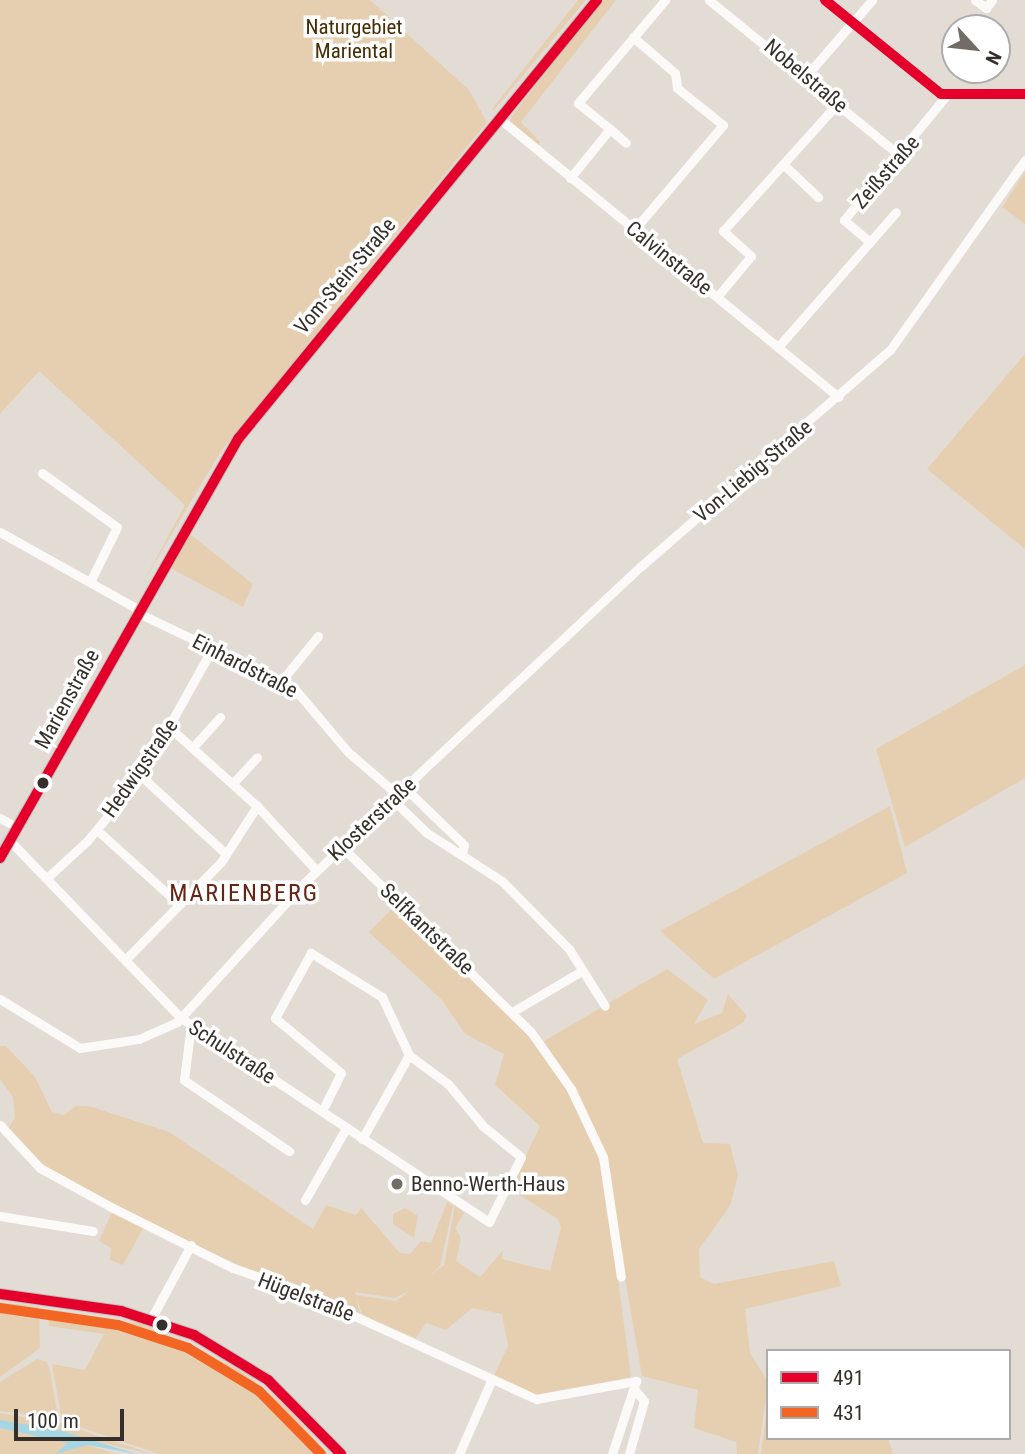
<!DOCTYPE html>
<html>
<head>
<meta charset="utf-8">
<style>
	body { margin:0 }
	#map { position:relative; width:1025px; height:1454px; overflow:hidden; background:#e2dcd5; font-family:"Roboto Condensed",sans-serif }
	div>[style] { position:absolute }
	.green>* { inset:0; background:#e6cfb0 }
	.water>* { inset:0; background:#a4d7e3 }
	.street>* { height:9px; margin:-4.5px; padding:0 4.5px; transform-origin:4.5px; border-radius:4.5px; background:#fbfaf9 }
	.secondary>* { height:12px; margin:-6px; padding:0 6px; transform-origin:6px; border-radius:6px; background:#c1bebb }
	.bus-1>* { height:10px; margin:-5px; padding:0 5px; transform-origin:5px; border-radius:5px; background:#e4002b }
	.bus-2>* { height:10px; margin:-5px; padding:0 5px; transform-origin:5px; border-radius:5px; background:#f26522 }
	.dots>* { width:19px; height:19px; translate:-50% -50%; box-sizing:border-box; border:4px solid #fff; border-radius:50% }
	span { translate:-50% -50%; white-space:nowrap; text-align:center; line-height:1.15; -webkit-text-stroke:7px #fff; paint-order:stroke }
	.park-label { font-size:21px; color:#462d02 }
	.street-label { font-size:21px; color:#342f2a }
	.poi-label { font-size:21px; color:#342f2a }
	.left { translate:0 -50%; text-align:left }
	.quarter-label { font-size:24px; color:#662413; letter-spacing:2px }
	.legend { position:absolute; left:766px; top:1349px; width:245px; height:91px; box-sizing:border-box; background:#fff; border:2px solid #aeacaa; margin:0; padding:9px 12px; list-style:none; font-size:21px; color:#342f2a }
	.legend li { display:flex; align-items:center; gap:14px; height:35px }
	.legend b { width:35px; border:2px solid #aeacaa }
	.north { position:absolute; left:941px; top:14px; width:70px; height:70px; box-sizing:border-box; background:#fff; border:2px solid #aeacaa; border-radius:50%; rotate:117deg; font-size:19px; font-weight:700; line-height:28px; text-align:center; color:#342f2a }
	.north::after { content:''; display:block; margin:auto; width:24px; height:32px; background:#716c66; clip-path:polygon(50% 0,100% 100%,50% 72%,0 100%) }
	.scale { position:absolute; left:14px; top:1409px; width:110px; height:32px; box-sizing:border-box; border:4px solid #342f2a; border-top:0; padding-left:9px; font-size:21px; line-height:24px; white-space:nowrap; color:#342f2a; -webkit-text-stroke:5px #fff; paint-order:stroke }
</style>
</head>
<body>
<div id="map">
	<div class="green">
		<i style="clip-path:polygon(0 0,370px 0,469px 90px,487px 122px,219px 454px,143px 583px,185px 505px,39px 371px,0 414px)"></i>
		<i style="clip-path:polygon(578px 0,586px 0,494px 110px,492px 109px)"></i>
		<i style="clip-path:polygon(602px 0,616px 0,521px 122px,540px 142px,537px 147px,510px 122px,511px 117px)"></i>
		<i style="clip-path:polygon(1025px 172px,1025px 224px,1002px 207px)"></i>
		<i style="clip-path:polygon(1025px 354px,1025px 549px,927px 469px)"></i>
		<i style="clip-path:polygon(186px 531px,253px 584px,243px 607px,167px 566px)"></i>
		<i style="clip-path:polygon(1025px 665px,1025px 778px,905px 847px,876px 749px)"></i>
		<i style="clip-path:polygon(890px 806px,907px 873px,714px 979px,660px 931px)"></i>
		<i style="clip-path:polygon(397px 904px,530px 1037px,563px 1082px,602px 1159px,631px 1377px,536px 1395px,494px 1375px,508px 1346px,502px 1314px,472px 1308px,446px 1330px,426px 1323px,416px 1338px,363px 1316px,355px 1295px,396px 1301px,444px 1265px,455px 1206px,464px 1213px,455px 1228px,461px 1238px,456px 1261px,480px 1277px,503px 1250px,502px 1259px,550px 1271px,561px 1227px,558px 1219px,510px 1189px,540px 1126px,495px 1085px,504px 1054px,465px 1034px,441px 999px,369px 932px)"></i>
		<i style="clip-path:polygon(667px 969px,708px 1000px,694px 1024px,722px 1013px,728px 994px,747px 1016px,743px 1023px,677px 1059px,703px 1143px,730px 1144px,738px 1175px,730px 1206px,699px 1249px,700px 1277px,714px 1284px,834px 1261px,841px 1286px,745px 1309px,750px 1353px,768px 1382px,758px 1454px,737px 1454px,736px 1442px,694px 1428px,698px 1390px,642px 1376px,610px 1191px,586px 1110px,544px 1041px)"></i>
		<i style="clip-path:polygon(0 1046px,6px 1046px,35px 1077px,52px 1112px,64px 1115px,76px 1106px,89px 1106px,169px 1132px,313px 1229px,326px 1205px,356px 1215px,361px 1208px,400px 1253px,410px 1254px,421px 1241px,431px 1243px,447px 1202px,453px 1206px,440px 1266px,419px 1286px,395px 1298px,355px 1292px,360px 1314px,292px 1282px,266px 1278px,154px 1225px,46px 1168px,8px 1129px,15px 1118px,13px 1097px,0 1079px)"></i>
		<i style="clip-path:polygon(405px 1208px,418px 1216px,414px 1238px,393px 1224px,393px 1214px)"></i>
		<i style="clip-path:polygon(112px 1212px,144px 1227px,123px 1265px,110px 1260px,111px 1248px,99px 1241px)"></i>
		<i style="clip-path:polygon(0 1302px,39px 1307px,40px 1348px,0 1377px)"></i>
		<i style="clip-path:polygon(47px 1309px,142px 1324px,238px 1369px,285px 1406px,328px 1454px,159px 1454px,62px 1421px,52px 1364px,85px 1370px,104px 1334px,49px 1326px)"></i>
		<i style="clip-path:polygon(37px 1359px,47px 1362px,50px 1370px,58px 1418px,0 1411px,0 1382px)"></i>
		<i style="clip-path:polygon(768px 1401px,768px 1438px,888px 1438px,893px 1454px,761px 1454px)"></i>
		<i style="clip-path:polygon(0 1413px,60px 1423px,152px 1454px,0 1420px)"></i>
		<i style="clip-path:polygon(0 1428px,88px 1445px,116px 1454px,0 1454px)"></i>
	</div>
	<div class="water">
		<i style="clip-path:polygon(0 1420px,62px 1431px,137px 1454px,88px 1445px,55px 1454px,68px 1443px,0 1428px)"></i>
	</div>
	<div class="street">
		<i style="left:709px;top:0;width:247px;rotate:39.2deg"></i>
		<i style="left:825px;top:0;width:149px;rotate:39deg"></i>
		<i style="left:941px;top:94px;width:84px"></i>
		<i style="left:975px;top:0;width:14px;rotate:36deg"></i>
		<i style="left:986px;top:8px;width:10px;rotate:-53deg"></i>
		<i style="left:633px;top:37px;width:55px;rotate:40.6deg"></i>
		<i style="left:675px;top:73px;width:15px;rotate:82deg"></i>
		<i style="left:677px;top:88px;width:59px;rotate:38.8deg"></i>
		<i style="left:723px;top:125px;width:138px;rotate:130.3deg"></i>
		<i style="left:806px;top:76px;width:101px;rotate:-49deg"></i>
		<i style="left:500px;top:119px;width:438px;rotate:39.4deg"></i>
		<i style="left:610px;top:129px;width:21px;rotate:41deg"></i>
		<i style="left:784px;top:165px;width:47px;rotate:43.3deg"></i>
		<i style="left:570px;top:178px;width:63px;rotate:-50.8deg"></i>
		<i style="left:610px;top:129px;width:41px;rotate:-140.9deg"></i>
		<i style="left:578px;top:103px;width:135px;rotate:-49.8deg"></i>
		<i style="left:870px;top:242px;width:34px;rotate:-140deg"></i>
		<i style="left:844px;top:220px;width:161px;rotate:-50.6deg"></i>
		<i style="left:717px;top:297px;width:53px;rotate:-50.3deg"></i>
		<i style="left:751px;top:256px;width:38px;rotate:-138deg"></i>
		<i style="left:723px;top:231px;width:172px;rotate:-48.1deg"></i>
		<i style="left:778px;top:347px;width:179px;rotate:-48.8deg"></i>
		<i style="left:42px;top:473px;width:92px;rotate:35.8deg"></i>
		<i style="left:117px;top:527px;width:61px;rotate:116.1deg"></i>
		<i style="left:0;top:532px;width:158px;rotate:29.2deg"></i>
		<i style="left:136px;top:612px;width:174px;rotate:25.5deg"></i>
		<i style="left:293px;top:687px;width:85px;rotate:49.8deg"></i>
		<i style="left:348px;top:752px;width:66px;rotate:40.7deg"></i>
		<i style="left:282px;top:680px;width:57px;rotate:-50.7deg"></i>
		<i style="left:170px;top:728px;width:117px;rotate:41.9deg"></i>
		<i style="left:257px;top:806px;width:88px;rotate:47.3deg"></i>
		<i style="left:194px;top:746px;width:39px;rotate:-48deg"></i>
		<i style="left:141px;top:776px;width:115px;rotate:42.5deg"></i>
		<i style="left:233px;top:783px;width:35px;rotate:-47deg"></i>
		<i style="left:405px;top:788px;width:82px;rotate:44deg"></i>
		<i style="left:464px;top:845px;width:8px;rotate:104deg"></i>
		<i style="left:393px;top:800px;width:47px;rotate:44.1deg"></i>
		<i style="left:427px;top:833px;width:89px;rotate:32.6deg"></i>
		<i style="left:502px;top:881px;width:95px;rotate:45.4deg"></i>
		<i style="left:569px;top:949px;width:67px;rotate:57.7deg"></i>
		<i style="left:0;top:818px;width:21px;rotate:29deg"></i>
		<i style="left:97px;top:830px;width:110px;rotate:42.1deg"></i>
		<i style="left:10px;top:841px;width:246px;rotate:46deg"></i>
		<i style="left:181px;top:1018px;width:369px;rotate:33.5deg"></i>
		<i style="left:489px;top:1222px;width:72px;rotate:-63.8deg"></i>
		<i style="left:521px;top:1157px;width:49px;rotate:-140.8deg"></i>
		<i style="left:483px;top:1126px;width:55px;rotate:-129.8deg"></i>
		<i style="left:448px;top:1084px;width:49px;rotate:-143.4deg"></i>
		<i style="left:409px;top:1055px;width:64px;rotate:-115deg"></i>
		<i style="left:382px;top:997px;width:84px;rotate:-148.2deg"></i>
		<i style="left:311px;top:953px;width:74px;rotate:119deg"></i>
		<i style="left:275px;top:1018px;width:86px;rotate:39.8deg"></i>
		<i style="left:341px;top:1073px;width:42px;rotate:116.6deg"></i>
		<i style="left:342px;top:847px;width:264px;rotate:44.4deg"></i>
		<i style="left:531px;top:1032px;width:70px;rotate:54.9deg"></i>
		<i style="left:571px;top:1089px;width:75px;rotate:64.8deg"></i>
		<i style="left:603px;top:1157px;width:121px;rotate:81.5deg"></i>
		<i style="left:49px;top:876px;width:52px;rotate:-42.6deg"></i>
		<i style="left:87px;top:841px;width:85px;rotate:-50.3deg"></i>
		<i style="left:141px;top:776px;width:148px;rotate:-60.8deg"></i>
		<i style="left:126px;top:959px;width:136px;rotate:-45.6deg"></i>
		<i style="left:221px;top:862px;width:67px;rotate:-57.3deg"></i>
		<i style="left:0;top:999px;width:94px;rotate:31.5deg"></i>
		<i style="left:80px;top:1048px;width:60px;rotate:-8.7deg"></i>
		<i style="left:139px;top:1039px;width:42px;rotate:-24.1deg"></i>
		<i style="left:177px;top:1022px;width:190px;rotate:-47.6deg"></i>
		<i style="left:305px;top:882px;width:186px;rotate:-43.5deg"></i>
		<i style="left:440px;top:754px;width:274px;rotate:-43.1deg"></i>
		<i style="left:640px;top:567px;width:331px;rotate:-41deg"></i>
		<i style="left:890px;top:350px;width:233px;rotate:-54.6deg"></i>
		<i style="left:512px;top:1012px;width:82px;rotate:-30.6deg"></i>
		<i style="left:191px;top:1024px;width:56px;rotate:97.1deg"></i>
		<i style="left:184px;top:1080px;width:127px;rotate:34.1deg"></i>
		<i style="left:0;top:1125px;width:59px;rotate:47.1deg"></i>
		<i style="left:40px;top:1168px;width:83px;rotate:28.7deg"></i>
		<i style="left:113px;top:1208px;width:134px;rotate:26.6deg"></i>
		<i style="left:233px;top:1268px;width:71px;rotate:18.9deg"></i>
		<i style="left:300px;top:1291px;width:260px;rotate:24.6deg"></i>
		<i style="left:536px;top:1399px;width:102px;rotate:-10.2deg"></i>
		<i style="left:636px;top:1381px;width:77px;rotate:108.2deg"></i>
		<i style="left:362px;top:1139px;width:96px;rotate:-60.8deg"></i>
		<i style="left:305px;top:1200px;width:83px;rotate:-60.3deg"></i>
		<i style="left:0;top:1216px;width:94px;rotate:9.2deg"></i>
		<i style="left:151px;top:1319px;width:84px;rotate:-61.6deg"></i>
		<i style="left:459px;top:1454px;width:82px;rotate:-66.3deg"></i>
		<i style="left:629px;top:1454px;width:55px;rotate:-74.2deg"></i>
		<i style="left:644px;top:1401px;width:14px;rotate:-129deg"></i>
	</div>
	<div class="secondary">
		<i style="left:0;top:858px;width:482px;rotate:-60.4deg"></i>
		<i style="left:238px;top:439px;width:567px;rotate:-50.72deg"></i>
		<i style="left:0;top:1294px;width:122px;rotate:8deg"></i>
		<i style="left:121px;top:1311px;width:77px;rotate:18.2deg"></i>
		<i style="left:194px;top:1335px;width:87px;rotate:31.3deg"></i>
		<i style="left:268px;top:1380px;width:104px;rotate:45.4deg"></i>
	</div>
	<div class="bus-1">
		<i style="left:825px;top:0;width:149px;rotate:39deg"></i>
		<i style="left:941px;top:94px;width:84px"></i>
		<i style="left:0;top:858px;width:482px;rotate:-60.4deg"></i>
		<i style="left:238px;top:439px;width:567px;rotate:-50.72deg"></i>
		<i style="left:0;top:1294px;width:122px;rotate:8deg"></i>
		<i style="left:121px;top:1311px;width:77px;rotate:18.2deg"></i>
		<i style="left:194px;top:1335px;width:87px;rotate:31.3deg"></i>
		<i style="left:268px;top:1380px;width:104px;rotate:45.4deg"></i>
	</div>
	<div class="bus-2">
		<i style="left:0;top:1308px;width:119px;rotate:8.2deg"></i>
		<i style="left:118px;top:1325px;width:74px;rotate:18.2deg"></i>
		<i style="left:188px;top:1348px;width:83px;rotate:31.2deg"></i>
		<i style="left:259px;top:1391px;width:88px;rotate:45.5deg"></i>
	</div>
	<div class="dots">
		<i style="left:43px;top:783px;background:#342f2a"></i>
		<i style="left:397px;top:1184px;background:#716c66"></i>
		<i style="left:162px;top:1325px;background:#342f2a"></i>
	</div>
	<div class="park-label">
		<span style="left:354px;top:39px">Naturgebiet<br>Mariental</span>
	</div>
	<div class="street-label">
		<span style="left:806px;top:76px;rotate:40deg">Nobelstraße</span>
		<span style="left:886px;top:172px;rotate:-49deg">Zeißstraße</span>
		<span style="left:669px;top:258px;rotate:39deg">Calvinstraße</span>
		<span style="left:345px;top:276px;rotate:-50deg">Vom-Stein-Straße</span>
		<span style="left:753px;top:471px;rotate:-40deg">Von-Liebig-Straße</span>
		<span style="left:245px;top:666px;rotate:27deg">Einhardstraße</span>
		<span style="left:67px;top:699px;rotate:-61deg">Marienstraße</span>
		<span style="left:140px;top:768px;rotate:-55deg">Hedwigstraße</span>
		<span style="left:372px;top:819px;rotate:-43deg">Klosterstraße</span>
		<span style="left:427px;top:929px;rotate:44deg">Selfkantstraße</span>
		<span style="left:232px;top:1052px;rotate:33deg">Schulstraße</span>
		<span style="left:306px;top:1297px;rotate:21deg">Hügelstraße</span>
	</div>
	<div class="poi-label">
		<span class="left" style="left:411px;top:1184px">Benno-Werth-Haus</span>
	</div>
	<div class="quarter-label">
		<span style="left:244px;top:894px">MARIENBERG</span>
	</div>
	<ul class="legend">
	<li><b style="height:9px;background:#e4002b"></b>491</li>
	<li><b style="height:9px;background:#f26522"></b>431</li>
	</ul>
	<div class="north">N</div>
	<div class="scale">100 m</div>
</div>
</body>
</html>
